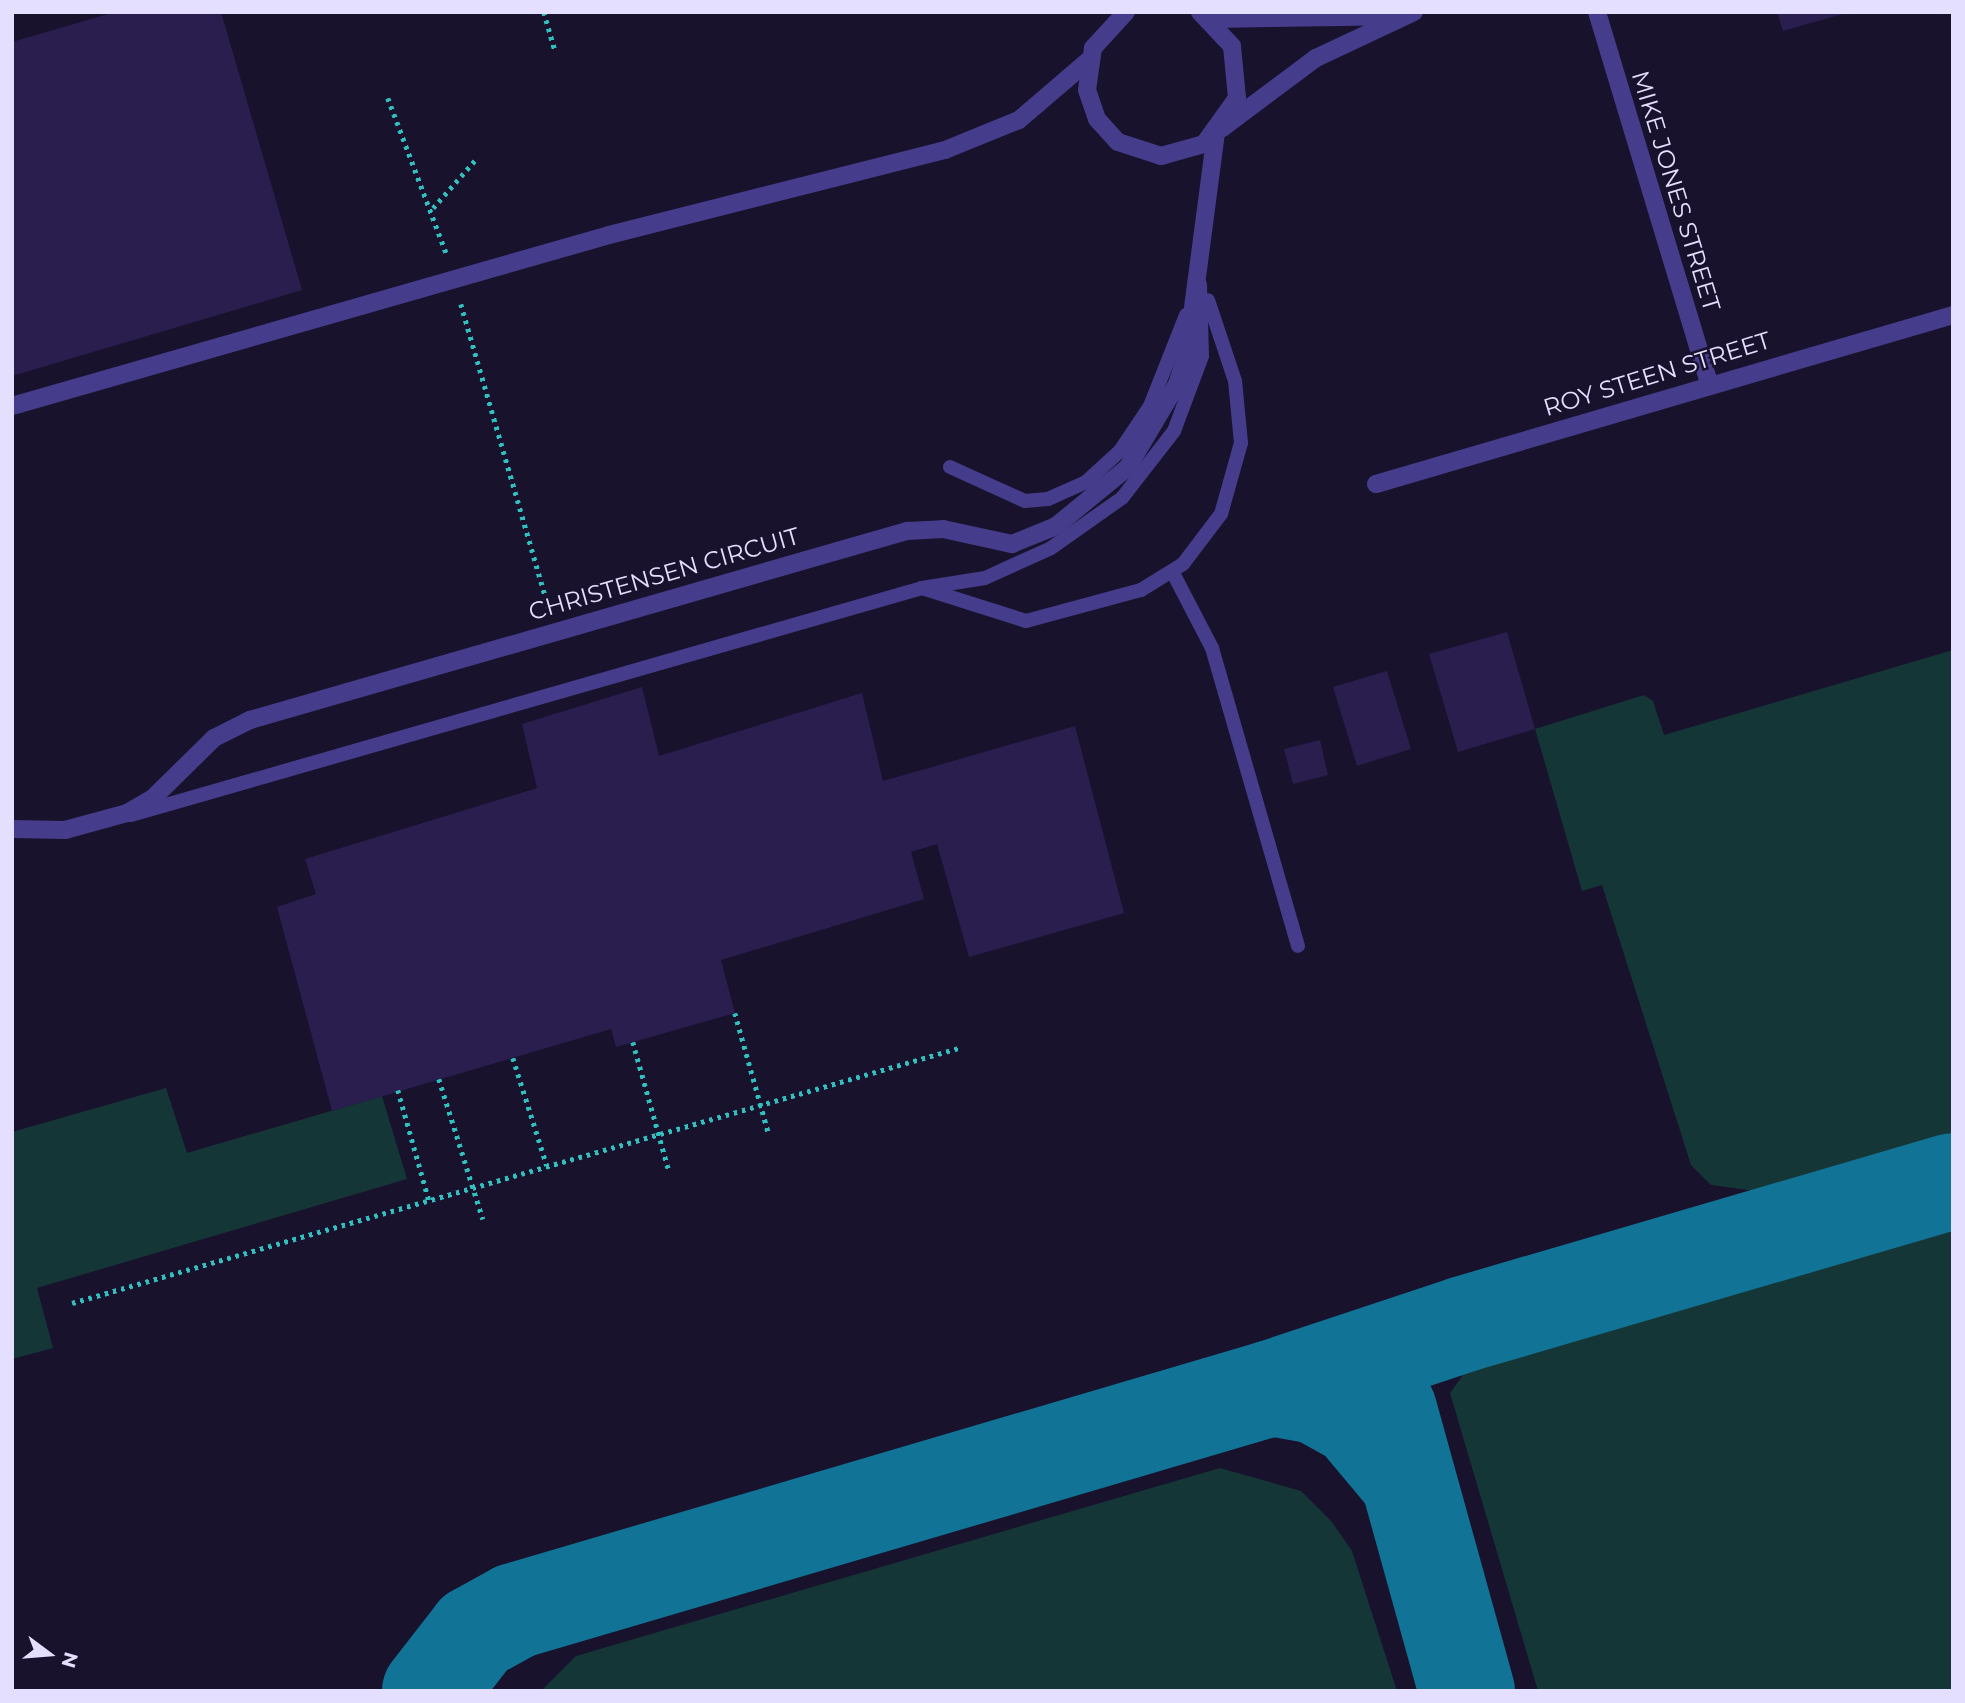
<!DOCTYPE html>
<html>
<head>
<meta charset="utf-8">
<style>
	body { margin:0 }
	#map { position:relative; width:1965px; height:1703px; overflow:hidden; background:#18122d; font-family:Montserrat,sans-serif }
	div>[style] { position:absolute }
	.green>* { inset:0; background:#153637 }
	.taxiway>* { height:96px; margin:-48px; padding:0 48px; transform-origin:48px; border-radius:48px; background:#117496 }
	.building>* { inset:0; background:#2a1e4e }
	.path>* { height:4.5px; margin-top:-2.25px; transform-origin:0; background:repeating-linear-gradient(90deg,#31c0c0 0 3.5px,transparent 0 8.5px) }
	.service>* { height:14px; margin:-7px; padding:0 7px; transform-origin:7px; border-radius:7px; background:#453d8c }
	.minor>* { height:18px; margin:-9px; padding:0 9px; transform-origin:9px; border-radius:9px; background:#453d8c }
	.tertiary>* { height:18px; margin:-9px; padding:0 9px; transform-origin:9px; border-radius:9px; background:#453d8c }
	span { translate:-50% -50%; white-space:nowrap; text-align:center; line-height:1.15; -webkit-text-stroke:5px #18122d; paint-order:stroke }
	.street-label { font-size:24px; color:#e4deff }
	.frame { position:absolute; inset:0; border:14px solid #e4deff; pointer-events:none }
	.north { position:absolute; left:14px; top:1619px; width:70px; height:70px; -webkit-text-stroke:5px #18122d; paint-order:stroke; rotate:106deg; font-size:19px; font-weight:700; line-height:28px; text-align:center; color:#e4deff }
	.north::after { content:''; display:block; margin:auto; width:24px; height:32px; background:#e4deff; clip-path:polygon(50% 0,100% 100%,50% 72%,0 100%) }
</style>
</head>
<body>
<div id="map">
	<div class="green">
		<i style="clip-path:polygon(1953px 650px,1953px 1153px,1801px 1197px,1711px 1185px,1691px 1165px,1602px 885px,1582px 891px,1535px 729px,1644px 695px,1653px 701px,1664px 735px)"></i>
		<i style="clip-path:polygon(166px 1088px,187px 1153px,382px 1096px,407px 1179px,37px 1288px,53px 1348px,12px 1359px,12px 1132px)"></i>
		<i style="clip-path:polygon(1953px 1210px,1953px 1691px,1538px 1691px,1450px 1393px,1463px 1375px,1485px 1357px,1565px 1325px)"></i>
		<i style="clip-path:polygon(1220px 1468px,1301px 1491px,1332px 1522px,1352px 1551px,1397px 1691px,541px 1691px,576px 1656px)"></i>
	</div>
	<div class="taxiway">
		<i style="left:1272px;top:1388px;width:202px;rotate:-18.4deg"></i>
		<i style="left:1464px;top:1324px;width:509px;rotate:-16.3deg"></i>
		<i style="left:1389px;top:1410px;width:292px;rotate:74.5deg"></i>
		<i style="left:430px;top:1691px;width:73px;rotate:-52.2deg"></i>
		<i style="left:475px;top:1633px;width:46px;rotate:-28.8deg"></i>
		<i style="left:515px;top:1611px;width:789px;rotate:-16.41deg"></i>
		<i style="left:1272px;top:1388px;width:45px;rotate:10.3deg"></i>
		<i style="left:1316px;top:1396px;width:46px;rotate:28.8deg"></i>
		<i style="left:1356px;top:1418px;width:73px;rotate:50deg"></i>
	</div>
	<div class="building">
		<i style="clip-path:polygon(115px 12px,221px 12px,302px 290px,12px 376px,12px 42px)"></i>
		<i style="clip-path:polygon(1777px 12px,1846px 12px,1846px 13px,1783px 31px)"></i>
		<i style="clip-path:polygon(1507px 632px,1535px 729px,1458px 752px,1429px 654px)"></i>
		<i style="clip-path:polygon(1387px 671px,1411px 749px,1357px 766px,1333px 687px)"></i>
		<i style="clip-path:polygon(642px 687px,659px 756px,862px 693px,883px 781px,1075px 726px,1124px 913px,969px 957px,937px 844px,911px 852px,924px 899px,721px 960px,735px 1013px,616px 1047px,611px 1029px,332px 1111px,277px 907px,316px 894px,305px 859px,537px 788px,522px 724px)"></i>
		<i style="clip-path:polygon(1320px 740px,1328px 775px,1293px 784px,1284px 749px)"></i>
	</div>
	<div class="path">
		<i style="left:544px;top:12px;width:40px;rotate:74deg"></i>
		<i style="left:388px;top:98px;width:168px;rotate:69.4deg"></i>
		<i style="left:433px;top:208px;width:65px;rotate:-48.7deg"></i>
		<i style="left:461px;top:304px;width:316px;rotate:73.9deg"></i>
		<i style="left:735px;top:1013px;width:123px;rotate:74.4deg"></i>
		<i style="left:633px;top:1042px;width:134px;rotate:74.4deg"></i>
		<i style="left:513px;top:1058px;width:113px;rotate:72.5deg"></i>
		<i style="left:439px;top:1079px;width:147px;rotate:72.6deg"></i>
		<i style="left:398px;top:1090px;width:114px;rotate:74.3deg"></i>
		<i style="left:72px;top:1303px;width:923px;rotate:-16.04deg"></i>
	</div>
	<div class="service">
		<i style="left:950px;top:467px;width:82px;rotate:24.4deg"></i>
		<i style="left:1025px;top:501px;width:23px;rotate:-5deg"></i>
		<i style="left:1048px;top:499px;width:42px;rotate:-24.1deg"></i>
		<i style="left:1086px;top:482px;width:46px;rotate:-42.4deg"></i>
		<i style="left:1120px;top:451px;width:54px;rotate:-56.3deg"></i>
		<i style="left:1150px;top:406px;width:98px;rotate:-68.4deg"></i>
		<i style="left:1173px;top:573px;width:85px;rotate:62.5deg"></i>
		<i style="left:1212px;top:648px;width:310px;rotate:73.9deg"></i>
		<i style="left:922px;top:588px;width:109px;rotate:17.6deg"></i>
		<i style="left:1026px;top:621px;width:119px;rotate:-15.1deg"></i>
		<i style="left:1141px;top:590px;width:49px;rotate:-31.8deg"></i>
		<i style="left:1183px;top:564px;width:63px;rotate:-52.8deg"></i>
		<i style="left:1221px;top:514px;width:74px;rotate:-74.3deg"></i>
		<i style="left:1241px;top:443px;width:62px;rotate:-95.5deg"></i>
		<i style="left:1235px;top:381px;width:85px;rotate:-108.4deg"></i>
		<i style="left:131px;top:815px;width:823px;rotate:-16.01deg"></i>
		<i style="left:922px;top:588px;width:64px;rotate:-9deg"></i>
		<i style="left:985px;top:578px;width:72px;rotate:-24.4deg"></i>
		<i style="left:1051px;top:548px;width:87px;rotate:-35.2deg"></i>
		<i style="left:1122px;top:498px;width:85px;rotate:-52.2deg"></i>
		<i style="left:1174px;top:431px;width:80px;rotate:-69.5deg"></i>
		<i style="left:1202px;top:356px;width:72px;rotate:-91.6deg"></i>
	</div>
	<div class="minor">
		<i style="left:1597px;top:12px;width:388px;rotate:73.2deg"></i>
		<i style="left:1211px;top:19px;width:182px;rotate:-0.9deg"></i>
		<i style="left:1221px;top:129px;width:119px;rotate:-36.8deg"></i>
		<i style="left:1316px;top:58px;width:108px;rotate:-25.1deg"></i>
		<i style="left:12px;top:406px;width:621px;rotate:-15.98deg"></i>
		<i style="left:609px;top:235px;width:347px;rotate:-14.2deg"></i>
		<i style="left:945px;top:150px;width:80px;rotate:-22.1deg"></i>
		<i style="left:1019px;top:120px;width:92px;rotate:-40.6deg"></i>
		<i style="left:1376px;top:484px;width:601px;rotate:-16.33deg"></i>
		<i style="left:12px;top:829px;width:53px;rotate:1.1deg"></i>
		<i style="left:65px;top:830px;width:64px;rotate:-15.3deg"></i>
		<i style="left:127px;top:813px;width:30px;rotate:-30deg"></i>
		<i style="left:153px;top:798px;width:86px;rotate:-44.5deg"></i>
		<i style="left:214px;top:738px;width:40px;rotate:-26.6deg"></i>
		<i style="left:250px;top:720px;width:684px;rotate:-16.05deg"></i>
		<i style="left:907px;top:531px;width:36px;rotate:-3deg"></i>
		<i style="left:943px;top:529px;width:71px;rotate:12.3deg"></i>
		<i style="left:1012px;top:544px;width:48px;rotate:-22.2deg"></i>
		<i style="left:1056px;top:526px;width:93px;rotate:-39.3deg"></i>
		<i style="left:1128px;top:467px;width:96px;rotate:-59.4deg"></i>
		<i style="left:1177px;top:384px;width:33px;rotate:-72deg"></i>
		<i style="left:1187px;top:353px;width:221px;rotate:-82.5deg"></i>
	</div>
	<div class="tertiary">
		<i style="left:1126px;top:12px;width:49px;rotate:132.5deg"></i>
		<i style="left:1093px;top:48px;width:42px;rotate:98.1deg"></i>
		<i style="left:1087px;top:90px;width:31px;rotate:71deg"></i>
		<i style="left:1097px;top:119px;width:31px;rotate:48deg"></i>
		<i style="left:1118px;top:142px;width:45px;rotate:18deg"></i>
		<i style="left:1161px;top:156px;width:45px;rotate:-15.6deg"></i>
		<i style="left:1204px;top:144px;width:57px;rotate:-54.3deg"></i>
		<i style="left:1237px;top:98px;width:52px;rotate:-95.5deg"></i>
		<i style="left:1232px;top:46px;width:47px;rotate:-133.3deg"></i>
	</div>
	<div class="street-label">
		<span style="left:1676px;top:191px;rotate:73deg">MIKE JONES STREET</span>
		<span style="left:1657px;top:374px;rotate:-17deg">ROY STEEN STREET</span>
		<span style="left:664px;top:574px;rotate:-16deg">CHRISTENSEN CIRCUIT</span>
	</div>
	<div class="frame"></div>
	<div class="north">N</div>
</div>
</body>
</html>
